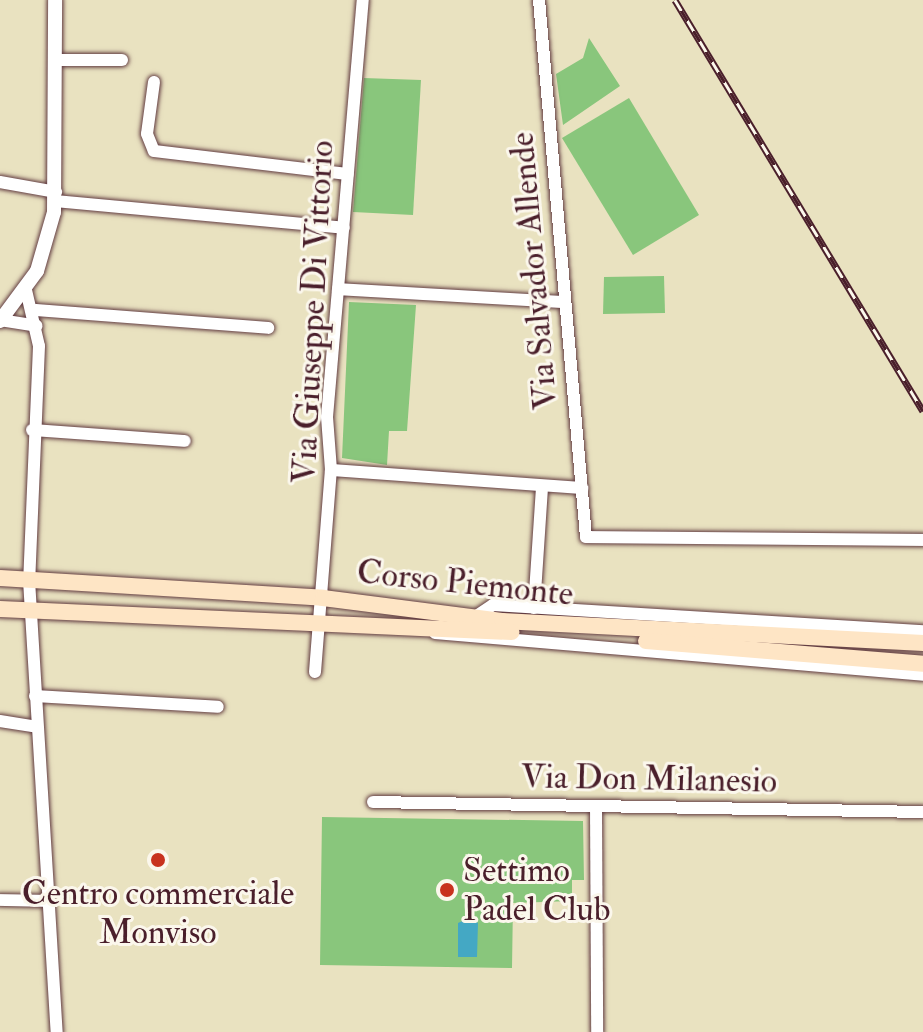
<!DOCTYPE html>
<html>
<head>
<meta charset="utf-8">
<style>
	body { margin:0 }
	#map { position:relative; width:923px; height:1032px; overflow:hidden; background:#e9e2c0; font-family:"IM FELL Double Pica",serif }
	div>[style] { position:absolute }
	.green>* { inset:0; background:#89c67c }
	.water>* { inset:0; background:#44a8c4 }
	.roads { filter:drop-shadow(0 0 2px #623c41) drop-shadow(0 0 2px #623c41) }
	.minor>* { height:12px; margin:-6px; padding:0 6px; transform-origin:6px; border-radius:6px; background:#fff }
	.tertiary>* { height:14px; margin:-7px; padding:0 7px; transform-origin:7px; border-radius:7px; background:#fff }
	.secondary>* { height:16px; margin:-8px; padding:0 8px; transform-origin:8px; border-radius:8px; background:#fee5c5 }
	.rail>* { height:7px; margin-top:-3.5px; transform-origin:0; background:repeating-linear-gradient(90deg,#fbf7ec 0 12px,#4a1f2b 0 24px); box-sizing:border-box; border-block:2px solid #4a1f2b }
	.dots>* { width:22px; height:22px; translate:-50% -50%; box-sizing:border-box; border:4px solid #fbf7ec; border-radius:50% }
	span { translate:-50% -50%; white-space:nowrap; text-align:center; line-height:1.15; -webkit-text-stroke:6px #fbf7ec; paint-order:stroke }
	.street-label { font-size:34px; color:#4a1f2b }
	.poi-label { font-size:34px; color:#4a1f2b }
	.left { translate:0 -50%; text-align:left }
</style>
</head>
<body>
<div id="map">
	<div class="green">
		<i style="clip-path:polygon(589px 38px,620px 86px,563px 125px,556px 74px,583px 58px)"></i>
		<i style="clip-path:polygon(364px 78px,421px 80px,413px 215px,353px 212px)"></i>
		<i style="clip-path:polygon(629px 98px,699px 215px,633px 255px,562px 138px)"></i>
		<i style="clip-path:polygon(664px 276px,665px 313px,603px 314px,604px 277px)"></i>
		<i style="clip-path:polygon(349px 302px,416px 305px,407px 431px,389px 431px,387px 465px,342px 458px)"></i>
		<i style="clip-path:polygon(322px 817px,583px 821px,584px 880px,572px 880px,572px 901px,513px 903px,512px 968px,320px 965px)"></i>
	</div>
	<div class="water">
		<i style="clip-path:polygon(469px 918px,478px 923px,477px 957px,458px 957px,458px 923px)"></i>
	</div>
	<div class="roads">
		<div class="minor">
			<i style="left:539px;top:0;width:539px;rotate:85deg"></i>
			<i style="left:586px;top:537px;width:337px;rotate:0.5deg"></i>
			<i style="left:57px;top:60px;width:65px"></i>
			<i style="left:154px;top:82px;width:52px;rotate:97.7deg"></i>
			<i style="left:147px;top:134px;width:18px;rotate:68deg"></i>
			<i style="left:154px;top:151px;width:195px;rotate:6.8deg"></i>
			<i style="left:0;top:182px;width:57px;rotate:10.1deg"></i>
			<i style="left:55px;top:201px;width:290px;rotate:5.3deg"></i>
			<i style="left:338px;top:289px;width:227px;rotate:3.3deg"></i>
			<i style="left:26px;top:290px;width:57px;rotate:76.9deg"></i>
			<i style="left:39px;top:346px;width:234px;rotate:92.4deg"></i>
			<i style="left:29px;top:580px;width:453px;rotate:86.5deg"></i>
			<i style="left:36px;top:310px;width:233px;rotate:4.4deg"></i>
			<i style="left:0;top:320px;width:37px;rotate:9deg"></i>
			<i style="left:32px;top:430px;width:153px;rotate:4.1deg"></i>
			<i style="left:331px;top:470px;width:252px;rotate:4.1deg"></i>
			<i style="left:534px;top:608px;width:122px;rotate:-86.2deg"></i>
			<i style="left:475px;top:617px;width:22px;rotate:-34deg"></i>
			<i style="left:493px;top:605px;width:431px;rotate:3.5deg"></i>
			<i style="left:435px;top:633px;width:490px;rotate:4.9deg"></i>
			<i style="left:315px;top:672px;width:203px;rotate:-85.5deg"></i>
			<i style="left:331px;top:470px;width:53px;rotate:-94.3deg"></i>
			<i style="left:327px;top:417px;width:419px;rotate:-85.1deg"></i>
			<i style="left:35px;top:696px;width:183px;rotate:3.4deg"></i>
			<i style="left:0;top:721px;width:36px;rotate:9deg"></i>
			<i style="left:373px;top:802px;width:550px;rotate:1.04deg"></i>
			<i style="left:596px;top:806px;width:226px;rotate:89.7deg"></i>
			<i style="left:0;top:900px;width:47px;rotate:1.2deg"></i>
		</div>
		<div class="tertiary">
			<i style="left:0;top:321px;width:62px;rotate:-53.5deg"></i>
			<i style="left:37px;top:271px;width:61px;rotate:-73.9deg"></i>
			<i style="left:54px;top:212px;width:212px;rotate:-89.7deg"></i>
		</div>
		<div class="secondary">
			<i style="left:0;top:578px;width:324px;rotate:3.5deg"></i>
			<i style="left:323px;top:598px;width:180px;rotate:7.3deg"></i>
			<i style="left:502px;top:621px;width:422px;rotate:3deg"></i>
			<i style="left:0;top:609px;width:512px;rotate:2.58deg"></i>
			<i style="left:646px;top:641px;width:278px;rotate:4.7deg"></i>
		</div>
	</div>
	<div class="rail">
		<i style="left:675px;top:0;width:480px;rotate:58.9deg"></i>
	</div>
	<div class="dots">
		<i style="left:158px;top:860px;background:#c8321e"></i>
		<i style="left:447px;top:890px;background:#c8321e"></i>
	</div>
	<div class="street-label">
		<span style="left:534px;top:271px;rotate:-95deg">Via Salvador Allende</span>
		<span style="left:313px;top:312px;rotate:-87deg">Via Giuseppe Di Vittorio</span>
		<span style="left:465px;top:583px;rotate:6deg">Corso Piemonte</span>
		<span style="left:649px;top:779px;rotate:1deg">Via Don Milanesio</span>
	</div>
	<div class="poi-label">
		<span class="left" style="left:463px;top:890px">Settimo<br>Padel Club</span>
		<span style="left:158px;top:913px">Centro commerciale<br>Monviso</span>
	</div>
</div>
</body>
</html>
